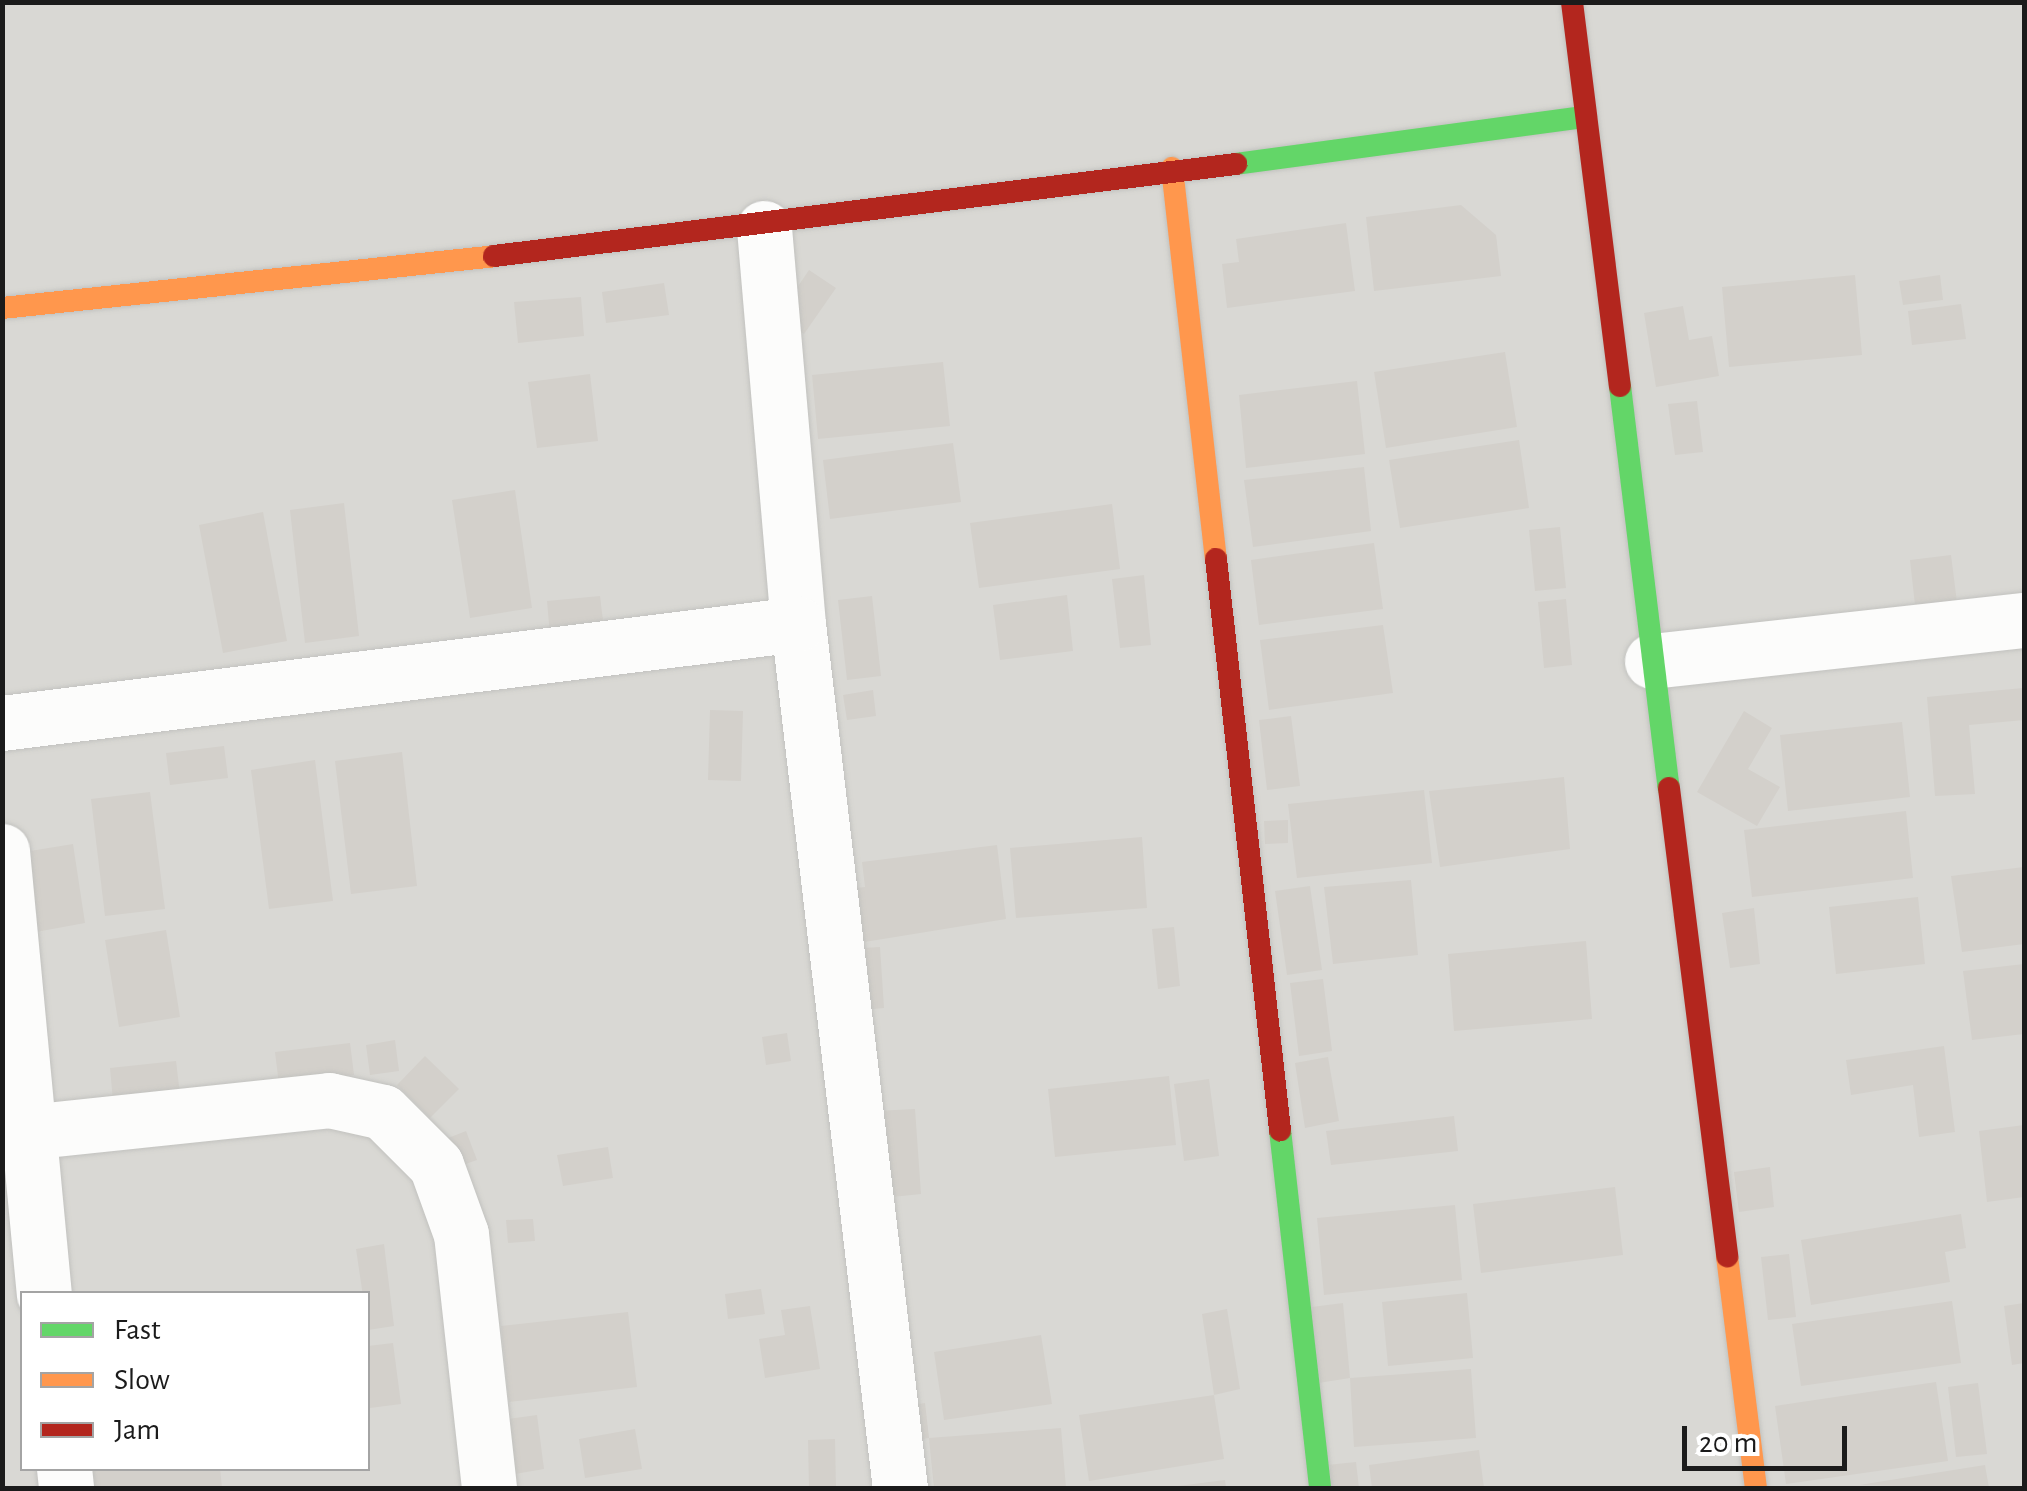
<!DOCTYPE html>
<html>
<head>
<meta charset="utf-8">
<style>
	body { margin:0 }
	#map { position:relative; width:2027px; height:1491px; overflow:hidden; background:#eae9e2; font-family:"Alegreya Sans",sans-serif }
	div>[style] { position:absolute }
	.residential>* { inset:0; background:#d9d8d4 }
	.building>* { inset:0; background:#d3d0cb }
	.roads { filter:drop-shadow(0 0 2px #c2c2bf) drop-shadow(0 0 2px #c2c2bf) }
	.street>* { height:55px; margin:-27.5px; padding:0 27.5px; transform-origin:27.5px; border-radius:27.5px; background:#fcfcfb }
	.fast>* { height:22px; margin:-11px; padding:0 11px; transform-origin:11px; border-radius:11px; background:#63d668 }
	.slow>* { height:22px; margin:-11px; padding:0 11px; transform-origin:11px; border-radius:11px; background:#ff974d }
	.jam>* { height:22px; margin:-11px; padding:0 11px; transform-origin:11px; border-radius:11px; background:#b3261e }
	span { translate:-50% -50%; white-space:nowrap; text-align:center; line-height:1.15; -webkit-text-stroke:8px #fff; paint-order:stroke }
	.frame { position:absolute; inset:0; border:5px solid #1b1b1b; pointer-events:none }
	.legend { position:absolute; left:20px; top:1291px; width:350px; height:180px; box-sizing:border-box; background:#fff; border:2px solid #a4a4a4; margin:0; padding:12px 18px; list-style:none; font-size:30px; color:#1b1b1b }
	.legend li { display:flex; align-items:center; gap:20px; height:50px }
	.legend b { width:50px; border:2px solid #a4a4a4 }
	.scale { position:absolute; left:1682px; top:1426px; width:165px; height:45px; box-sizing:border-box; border:5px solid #1b1b1b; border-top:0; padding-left:12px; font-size:30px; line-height:35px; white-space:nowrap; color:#1b1b1b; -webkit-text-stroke:8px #fff; paint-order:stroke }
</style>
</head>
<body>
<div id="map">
	<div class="residential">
		<i style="clip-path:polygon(evenodd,3px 3px,2024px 3px,2024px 1488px,3px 1488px,3px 3px,22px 1294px,368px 1294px,368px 1468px,22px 1468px,22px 1294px)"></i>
	</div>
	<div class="building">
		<i style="clip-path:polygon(1461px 205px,1496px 235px,1501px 276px,1374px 291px,1366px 217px)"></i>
		<i style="clip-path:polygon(1346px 223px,1355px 291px,1227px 308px,1222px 264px,1239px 262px,1236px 239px)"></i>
		<i style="clip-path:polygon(809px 270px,836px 288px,804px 334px,778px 316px)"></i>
		<i style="clip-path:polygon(1855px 275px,1862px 355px,1729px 367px,1722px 287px)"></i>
		<i style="clip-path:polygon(1940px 275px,1943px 300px,1903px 305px,1899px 281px)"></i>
		<i style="clip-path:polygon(664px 283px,669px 315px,606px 323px,602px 292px)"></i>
		<i style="clip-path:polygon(581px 297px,584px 336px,518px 343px,514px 302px)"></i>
		<i style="clip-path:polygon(1961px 304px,1966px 339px,1912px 345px,1908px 311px)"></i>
		<i style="clip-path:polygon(1683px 306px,1689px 340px,1712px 336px,1719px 376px,1656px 387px,1644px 313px)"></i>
		<i style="clip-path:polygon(1505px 352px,1517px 427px,1386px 448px,1374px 372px)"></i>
		<i style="clip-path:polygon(943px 362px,950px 426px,818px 439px,812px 375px)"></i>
		<i style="clip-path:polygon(590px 374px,598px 441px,537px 448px,528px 382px)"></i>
		<i style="clip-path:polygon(1357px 381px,1365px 454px,1246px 468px,1239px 395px)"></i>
		<i style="clip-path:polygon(1697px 401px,1703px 452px,1675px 455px,1668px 404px)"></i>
		<i style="clip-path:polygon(1519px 440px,1529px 508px,1400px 528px,1389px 460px)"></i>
		<i style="clip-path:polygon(953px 443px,961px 502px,830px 519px,823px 460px)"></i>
		<i style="clip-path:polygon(1364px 467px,1371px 531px,1253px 547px,1244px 480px)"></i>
		<i style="clip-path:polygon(515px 490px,532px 608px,470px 618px,452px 500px)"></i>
		<i style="clip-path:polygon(344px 503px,359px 636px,305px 643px,290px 510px)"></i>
		<i style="clip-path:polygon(1112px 504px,1120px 569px,979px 588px,970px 523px)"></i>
		<i style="clip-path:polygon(263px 512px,287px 641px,223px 653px,199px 525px)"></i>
		<i style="clip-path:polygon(1560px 527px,1566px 588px,1535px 591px,1529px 530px)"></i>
		<i style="clip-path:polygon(1374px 543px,1383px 609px,1259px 625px,1251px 560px)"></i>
		<i style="clip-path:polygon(1951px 555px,1959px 618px,1917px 623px,1910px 560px)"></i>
		<i style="clip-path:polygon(1144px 575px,1151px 645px,1120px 648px,1112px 579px)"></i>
		<i style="clip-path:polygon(1067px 595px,1073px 651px,1000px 660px,993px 605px)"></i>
		<i style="clip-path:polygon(600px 596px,604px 629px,550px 635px,547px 601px)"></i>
		<i style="clip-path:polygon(872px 596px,881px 676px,847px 680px,838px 600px)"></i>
		<i style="clip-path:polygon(1566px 599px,1572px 665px,1544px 668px,1538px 602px)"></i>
		<i style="clip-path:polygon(1383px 625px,1393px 693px,1269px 710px,1260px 640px)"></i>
		<i style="clip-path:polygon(2023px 688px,2024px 720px,1969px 725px,1975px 794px,1935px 796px,1927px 697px)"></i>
		<i style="clip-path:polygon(873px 690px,876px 716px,847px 720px,843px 695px)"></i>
		<i style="clip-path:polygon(710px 710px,743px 711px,741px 781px,708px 780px)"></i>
		<i style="clip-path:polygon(1744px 711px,1772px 728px,1748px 769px,1780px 787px,1757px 826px,1697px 792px)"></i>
		<i style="clip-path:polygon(1291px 716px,1300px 786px,1267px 790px,1259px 720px)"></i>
		<i style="clip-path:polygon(1902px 722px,1910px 797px,1788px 811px,1780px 735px)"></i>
		<i style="clip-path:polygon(224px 746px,228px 778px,170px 785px,166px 753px)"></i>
		<i style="clip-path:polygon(402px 752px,417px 886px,351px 894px,335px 761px)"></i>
		<i style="clip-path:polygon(315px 760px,333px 901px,269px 909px,251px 770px)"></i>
		<i style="clip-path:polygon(1564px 777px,1570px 849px,1440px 867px,1429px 791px)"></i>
		<i style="clip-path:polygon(1424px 790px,1432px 863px,1297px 878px,1288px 804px)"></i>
		<i style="clip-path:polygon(150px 792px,165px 909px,105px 916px,91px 799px)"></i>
		<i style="clip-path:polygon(1906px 811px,1913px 878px,1752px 897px,1744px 830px)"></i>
		<i style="clip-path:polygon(1288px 820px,1288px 843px,1265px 844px,1264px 821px)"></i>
		<i style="clip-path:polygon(1142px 837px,1147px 908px,1016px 918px,1010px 848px)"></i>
		<i style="clip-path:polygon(73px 844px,85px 923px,25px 934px,12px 854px)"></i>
		<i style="clip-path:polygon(997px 845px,1006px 919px,846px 945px,839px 890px,865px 887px,862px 862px)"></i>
		<i style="clip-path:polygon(2024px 867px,2024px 944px,1962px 952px,1951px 876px)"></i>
		<i style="clip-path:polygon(1411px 880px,1418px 955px,1333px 964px,1324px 887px)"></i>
		<i style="clip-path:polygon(1310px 886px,1322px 970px,1287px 975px,1275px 891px)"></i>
		<i style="clip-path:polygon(1918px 897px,1925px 964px,1836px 974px,1829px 907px)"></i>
		<i style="clip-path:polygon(1754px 908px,1760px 964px,1730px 968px,1722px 913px)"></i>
		<i style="clip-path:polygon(1174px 927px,1180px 986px,1158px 989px,1152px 929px)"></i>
		<i style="clip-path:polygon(166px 930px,180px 1017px,119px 1027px,105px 940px)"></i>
		<i style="clip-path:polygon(1586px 941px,1592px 1019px,1454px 1031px,1448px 954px)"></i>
		<i style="clip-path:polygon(880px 947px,884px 1008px,851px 1011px,846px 949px)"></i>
		<i style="clip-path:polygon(2024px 964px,2024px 1034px,1972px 1040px,1963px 971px)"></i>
		<i style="clip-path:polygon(1323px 979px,1332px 1051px,1299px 1056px,1290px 983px)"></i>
		<i style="clip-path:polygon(787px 1033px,791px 1061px,766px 1065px,762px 1037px)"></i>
		<i style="clip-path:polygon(395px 1040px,399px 1071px,370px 1075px,366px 1045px)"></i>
		<i style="clip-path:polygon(350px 1043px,354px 1075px,279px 1084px,275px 1052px)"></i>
		<i style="clip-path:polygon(1944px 1046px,1955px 1132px,1919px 1137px,1913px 1085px,1851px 1095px,1846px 1060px)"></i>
		<i style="clip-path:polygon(425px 1056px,459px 1089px,430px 1118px,397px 1085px)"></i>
		<i style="clip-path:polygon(1328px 1057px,1339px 1121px,1305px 1128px,1295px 1063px)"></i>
		<i style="clip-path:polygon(176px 1061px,180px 1094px,113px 1101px,110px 1068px)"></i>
		<i style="clip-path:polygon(1169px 1076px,1176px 1145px,1055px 1157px,1048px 1089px)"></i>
		<i style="clip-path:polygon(1209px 1079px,1219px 1156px,1184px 1161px,1174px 1084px)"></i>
		<i style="clip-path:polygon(915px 1109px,921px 1194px,882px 1198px,876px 1111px)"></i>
		<i style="clip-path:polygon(1454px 1116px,1458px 1151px,1331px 1165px,1326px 1131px)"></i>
		<i style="clip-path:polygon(2024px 1125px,2024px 1197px,1987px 1202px,1979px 1131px)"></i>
		<i style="clip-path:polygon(466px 1131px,477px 1160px,448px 1170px,438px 1142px)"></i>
		<i style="clip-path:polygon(608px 1147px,613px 1178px,563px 1186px,557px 1155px)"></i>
		<i style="clip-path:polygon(1770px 1167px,1774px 1207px,1739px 1212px,1734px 1172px)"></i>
		<i style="clip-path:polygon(1615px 1187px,1623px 1255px,1481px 1273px,1473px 1204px)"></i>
		<i style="clip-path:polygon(1455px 1205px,1462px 1280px,1324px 1295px,1317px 1218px)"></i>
		<i style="clip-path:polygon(1961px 1214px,1966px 1248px,1945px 1252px,1950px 1282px,1811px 1305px,1801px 1240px)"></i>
		<i style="clip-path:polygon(533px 1219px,535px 1241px,508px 1243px,506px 1220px)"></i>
		<i style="clip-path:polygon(384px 1244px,394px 1326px,368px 1330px,356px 1249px)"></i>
		<i style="clip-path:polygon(1789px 1254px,1796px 1317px,1768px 1320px,1761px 1257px)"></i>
		<i style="clip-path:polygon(761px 1289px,765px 1314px,728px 1319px,725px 1294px)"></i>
		<i style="clip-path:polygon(1467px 1293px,1473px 1358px,1388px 1366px,1382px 1302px)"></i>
		<i style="clip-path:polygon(1952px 1301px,1961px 1363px,1801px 1386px,1792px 1324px)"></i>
		<i style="clip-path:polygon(1343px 1303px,1350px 1378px,1312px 1384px,1304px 1308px)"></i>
		<i style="clip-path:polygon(2024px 1303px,2024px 1363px,2012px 1365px,2004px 1306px)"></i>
		<i style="clip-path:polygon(810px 1306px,820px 1369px,765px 1378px,759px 1339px,785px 1335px,781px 1310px)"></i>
		<i style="clip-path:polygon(1227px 1309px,1240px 1389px,1214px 1395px,1224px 1459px,1089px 1481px,1079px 1415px,1214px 1395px,1202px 1314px)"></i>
		<i style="clip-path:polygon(628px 1312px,637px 1387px,509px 1402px,501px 1326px)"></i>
		<i style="clip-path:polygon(1041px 1335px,1052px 1404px,944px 1420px,934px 1352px)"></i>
		<i style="clip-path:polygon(393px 1343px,401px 1404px,370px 1408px,368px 1346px)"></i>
		<i style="clip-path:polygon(1471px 1369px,1476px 1438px,1354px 1447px,1350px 1378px)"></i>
		<i style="clip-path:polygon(1936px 1382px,1948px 1461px,1786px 1484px,1775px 1406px)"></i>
		<i style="clip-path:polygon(1978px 1383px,1987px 1454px,1956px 1457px,1948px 1387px)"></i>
		<i style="clip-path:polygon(925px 1403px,929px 1438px,902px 1442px,898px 1407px)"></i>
		<i style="clip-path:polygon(537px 1415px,544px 1469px,509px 1475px,501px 1420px)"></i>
		<i style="clip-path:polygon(1061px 1428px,1066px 1488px,934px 1488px,929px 1438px)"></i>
		<i style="clip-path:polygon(635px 1429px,642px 1469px,585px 1478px,579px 1439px)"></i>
		<i style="clip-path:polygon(835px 1439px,836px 1488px,809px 1488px,808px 1440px)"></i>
		<i style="clip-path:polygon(1479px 1450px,1484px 1488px,1372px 1488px,1369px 1465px)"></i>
		<i style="clip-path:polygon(1356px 1462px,1359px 1488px,1329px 1488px,1327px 1465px)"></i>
		<i style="clip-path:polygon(1985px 1465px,1989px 1488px,1859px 1485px)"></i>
		<i style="clip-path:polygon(91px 1468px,220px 1468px,222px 1488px,93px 1488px)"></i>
		<i style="clip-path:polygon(1225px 1480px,1226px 1488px,1178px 1488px,1178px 1486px)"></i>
	</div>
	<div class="roads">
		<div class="street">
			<i style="left:764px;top:228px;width:397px;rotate:85.1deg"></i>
			<i style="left:798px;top:624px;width:870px;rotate:83.27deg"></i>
			<i style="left:1652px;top:661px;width:374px;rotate:-6.3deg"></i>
			<i style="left:2px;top:723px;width:802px;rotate:-7.09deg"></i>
			<i style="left:2px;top:851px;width:445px;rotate:84.6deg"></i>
			<i style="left:27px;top:1132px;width:304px;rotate:-6deg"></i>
			<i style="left:329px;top:1100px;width:55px;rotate:12.5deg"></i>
			<i style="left:383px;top:1112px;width:75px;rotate:45deg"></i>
			<i style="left:436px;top:1165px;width:73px;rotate:70.1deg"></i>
			<i style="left:461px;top:1234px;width:256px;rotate:83.7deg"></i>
			<i style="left:64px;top:1468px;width:20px;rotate:84deg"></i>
		</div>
		<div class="fast">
			<i style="left:1236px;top:164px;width:349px;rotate:-7.7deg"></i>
			<i style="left:1620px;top:386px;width:405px;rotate:83.1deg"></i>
			<i style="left:1280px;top:1130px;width:360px;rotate:83.6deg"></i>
		</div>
		<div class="slow">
			<i style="left:1172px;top:168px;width:393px;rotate:83.6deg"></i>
			<i style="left:2px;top:308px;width:495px;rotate:-6deg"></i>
			<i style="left:1727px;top:1256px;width:234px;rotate:82.9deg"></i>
		</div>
		<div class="jam">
			<i style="left:1572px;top:2px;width:387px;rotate:82.9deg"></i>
			<i style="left:494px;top:256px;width:748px;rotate:-7.07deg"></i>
			<i style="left:1216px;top:559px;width:575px;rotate:83.6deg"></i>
			<i style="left:1669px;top:788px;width:472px;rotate:82.9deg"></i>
		</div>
	</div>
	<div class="frame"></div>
	<ul class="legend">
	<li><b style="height:12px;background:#63d668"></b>Fast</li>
	<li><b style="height:12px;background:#ff974d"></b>Slow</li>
	<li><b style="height:12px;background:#b3261e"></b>Jam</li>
	</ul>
	<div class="scale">20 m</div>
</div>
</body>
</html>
